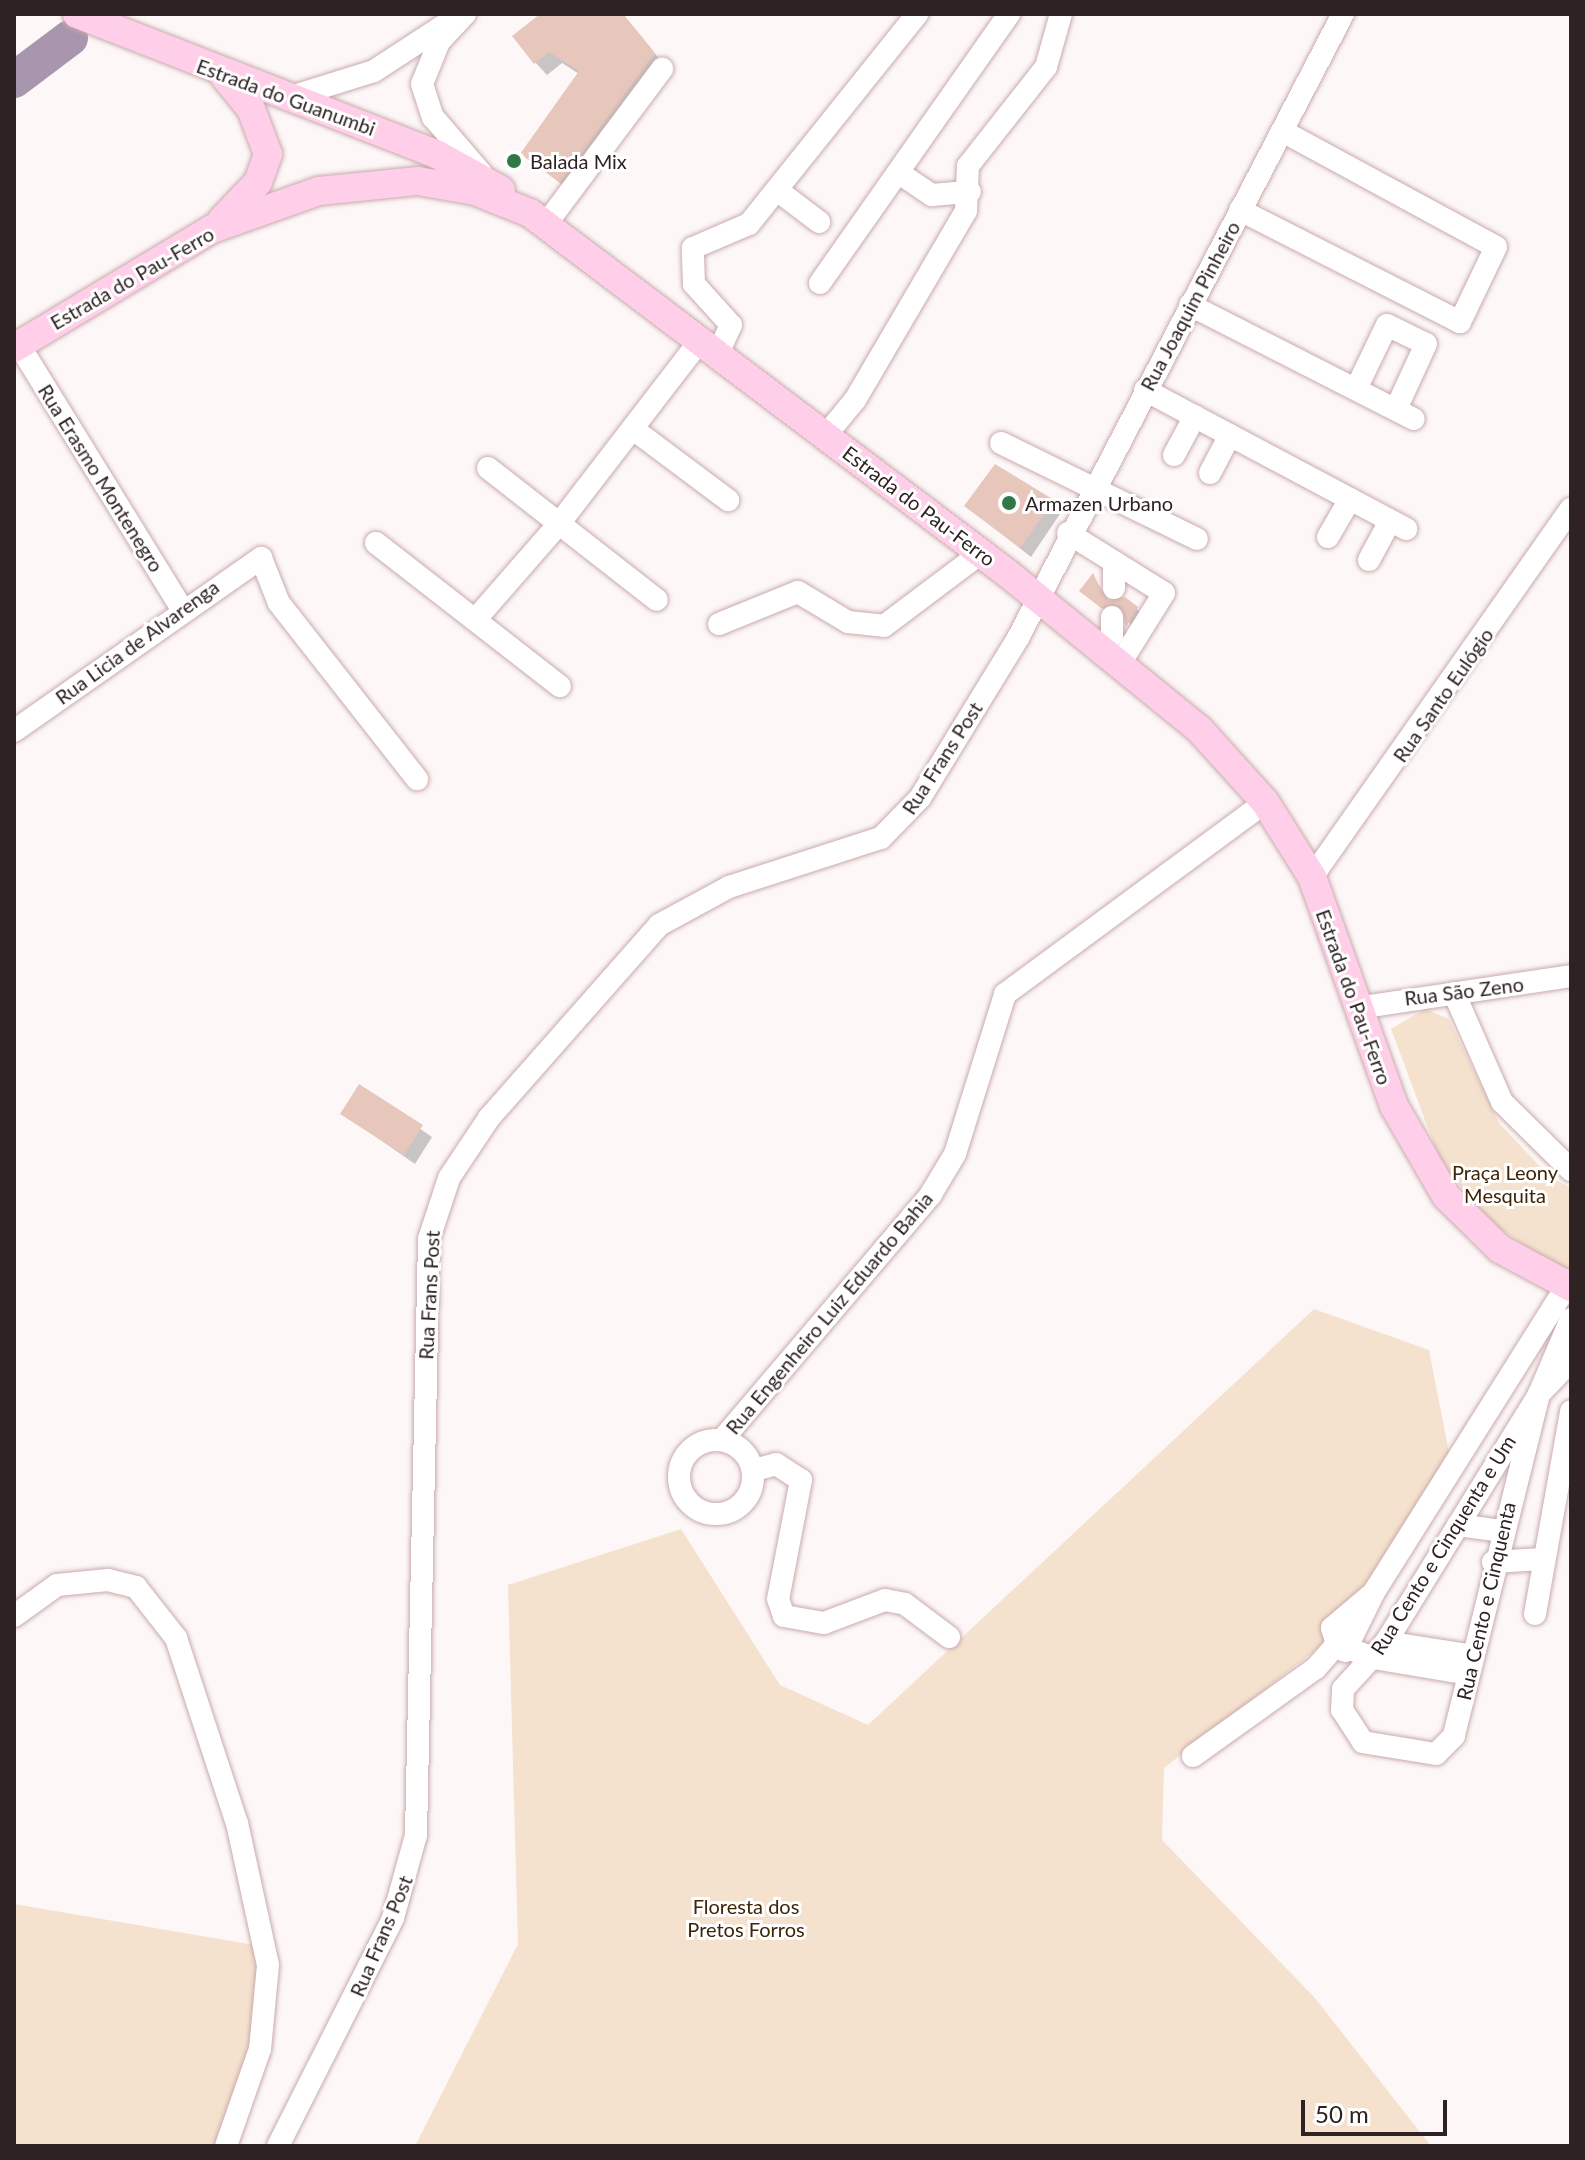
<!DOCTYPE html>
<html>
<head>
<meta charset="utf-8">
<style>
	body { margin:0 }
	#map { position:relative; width:1585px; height:2160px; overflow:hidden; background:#fdf7f7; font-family:Lato,sans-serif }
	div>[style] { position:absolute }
	.green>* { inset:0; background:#f5e2ce }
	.shadow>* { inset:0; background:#0003 }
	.river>* { height:36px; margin:-18px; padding:0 18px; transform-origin:18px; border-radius:18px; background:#a896ae }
	.building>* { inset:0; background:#e7c7bb }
	.roads { filter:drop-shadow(0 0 2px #c9aaac) drop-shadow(0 0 2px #c9aaac) }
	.minor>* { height:22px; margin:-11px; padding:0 11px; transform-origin:11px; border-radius:11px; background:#fff }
	.minor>.ring { margin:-11px; padding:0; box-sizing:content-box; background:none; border:22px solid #fff; border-radius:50% }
	.major>* { height:28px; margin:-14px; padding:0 14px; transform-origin:14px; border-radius:14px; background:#ffcee9 }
	.dots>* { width:22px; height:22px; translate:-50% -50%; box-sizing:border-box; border:4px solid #fff; border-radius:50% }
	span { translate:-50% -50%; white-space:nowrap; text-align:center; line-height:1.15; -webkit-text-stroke:6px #fff; paint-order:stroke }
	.street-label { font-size:20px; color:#2e2223 }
	.poi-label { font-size:20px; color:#2e2223 }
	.left { translate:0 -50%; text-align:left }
	.park-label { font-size:20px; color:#3d2506 }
	.frame { position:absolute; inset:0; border:16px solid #2e2223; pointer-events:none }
	.scale { position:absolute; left:1301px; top:2100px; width:146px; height:36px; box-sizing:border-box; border:4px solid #2e2223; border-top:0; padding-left:10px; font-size:24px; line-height:28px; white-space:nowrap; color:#2e2223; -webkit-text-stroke:6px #fff; paint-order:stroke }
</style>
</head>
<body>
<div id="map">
	<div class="green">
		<i style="clip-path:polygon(1425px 1009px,1449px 1019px,1499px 1123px,1550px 1177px,1571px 1188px,1571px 1275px,1491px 1223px,1441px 1163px,1391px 1029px)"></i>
		<i style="clip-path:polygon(1314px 1309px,1429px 1350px,1451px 1463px,1335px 1635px,1164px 1768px,1162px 1840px,1315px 1998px,1431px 2146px,415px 2146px,518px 1944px,508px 1585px,681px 1529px,780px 1685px,868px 1725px)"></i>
		<i style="clip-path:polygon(14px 1904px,261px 1946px,238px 2146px,14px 2146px)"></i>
	</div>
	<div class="shadow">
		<i style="clip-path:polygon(542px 14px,623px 14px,666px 67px,573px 193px,522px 154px,579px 74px,562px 63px,547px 75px,535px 62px)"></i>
		<i style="clip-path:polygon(1052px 501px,1062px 511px,1031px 557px,966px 506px)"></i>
		<i style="clip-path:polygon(1093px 576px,1109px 601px,1124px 599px,1144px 615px,1134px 632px,1124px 612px,1110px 614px,1088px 597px)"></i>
		<i style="clip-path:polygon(360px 1087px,432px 1137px,415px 1164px,343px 1114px)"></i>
	</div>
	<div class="river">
		<i style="left:14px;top:80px;width:70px;rotate:-36.9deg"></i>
	</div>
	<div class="building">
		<i style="clip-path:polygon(540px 14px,623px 14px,655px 53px,560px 182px,520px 154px,579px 71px,549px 52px,534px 64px,512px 36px)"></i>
		<i style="clip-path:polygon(995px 464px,1054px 500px,1020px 548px,964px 506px)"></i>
		<i style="clip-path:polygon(1093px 573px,1106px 600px,1125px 597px,1138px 607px,1126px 627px,1120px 605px,1101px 608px,1079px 591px)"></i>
		<i style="clip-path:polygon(359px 1084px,423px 1125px,404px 1155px,340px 1114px)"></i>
	</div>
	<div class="roads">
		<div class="minor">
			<i style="left:465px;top:14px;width:38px;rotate:133deg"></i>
			<i style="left:439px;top:42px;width:45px;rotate:112deg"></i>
			<i style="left:422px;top:84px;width:35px;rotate:72deg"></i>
			<i style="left:433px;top:117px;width:74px;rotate:49.4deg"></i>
			<i style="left:294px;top:96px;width:84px;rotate:-17.4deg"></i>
			<i style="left:374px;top:71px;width:86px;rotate:-33.1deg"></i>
			<i style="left:902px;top:175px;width:36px;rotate:34deg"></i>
			<i style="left:932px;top:195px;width:38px;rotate:-5deg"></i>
			<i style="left:777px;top:190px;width:53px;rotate:37.3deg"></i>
			<i style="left:1240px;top:210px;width:247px;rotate:27deg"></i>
			<i style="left:1460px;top:322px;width:83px;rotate:-64.4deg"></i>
			<i style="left:1496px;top:247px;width:243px;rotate:-151.5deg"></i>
			<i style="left:546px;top:224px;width:194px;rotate:-53.2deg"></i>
			<i style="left:820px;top:283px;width:329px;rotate:-54.9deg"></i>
			<i style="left:1190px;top:305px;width:251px;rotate:27deg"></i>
			<i style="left:19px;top:345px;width:312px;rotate:58.3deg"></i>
			<i style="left:717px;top:355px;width:33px;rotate:-65deg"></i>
			<i style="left:731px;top:325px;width:55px;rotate:-132.1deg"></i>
			<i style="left:694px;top:284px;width:36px;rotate:-92deg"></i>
			<i style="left:693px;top:248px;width:61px;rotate:-23.2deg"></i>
			<i style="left:749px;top:224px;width:269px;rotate:-51.3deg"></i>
			<i style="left:1356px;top:389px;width:71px;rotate:-64.2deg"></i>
			<i style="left:1387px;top:325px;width:43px;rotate:26deg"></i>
			<i style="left:1426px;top:344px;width:72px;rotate:114.8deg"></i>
			<i style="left:1145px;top:390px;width:296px;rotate:28deg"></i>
			<i style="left:633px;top:429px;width:119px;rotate:36.8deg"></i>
			<i style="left:826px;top:435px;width:45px;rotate:-50.4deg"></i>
			<i style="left:855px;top:400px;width:219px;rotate:-59.6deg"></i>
			<i style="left:966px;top:211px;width:45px;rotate:-87.5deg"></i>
			<i style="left:968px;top:166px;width:126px;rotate:-51.8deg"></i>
			<i style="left:1046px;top:67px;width:55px;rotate:-74.2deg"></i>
			<i style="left:1001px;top:443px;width:218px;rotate:26.1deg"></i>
			<i style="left:1174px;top:455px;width:44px;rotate:-61.7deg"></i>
			<i style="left:488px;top:468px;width:214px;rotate:38deg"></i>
			<i style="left:1210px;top:473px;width:43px;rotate:-62.2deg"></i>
			<i style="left:1068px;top:533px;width:113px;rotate:32deg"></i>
			<i style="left:1164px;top:593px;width:85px;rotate:122deg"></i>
			<i style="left:1328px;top:537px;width:44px;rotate:-59.9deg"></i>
			<i style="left:376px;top:543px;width:233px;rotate:37.9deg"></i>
			<i style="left:1369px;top:560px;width:44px;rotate:-61.7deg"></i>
			<i style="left:1114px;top:588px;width:26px;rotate:-90deg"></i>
			<i style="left:475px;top:620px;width:126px;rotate:-48.9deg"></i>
			<i style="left:558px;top:525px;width:231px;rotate:-52.4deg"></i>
			<i style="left:719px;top:624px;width:85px;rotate:-22.1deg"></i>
			<i style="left:798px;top:592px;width:58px;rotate:31deg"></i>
			<i style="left:848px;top:622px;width:36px;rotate:6deg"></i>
			<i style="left:884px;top:626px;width:121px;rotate:-37deg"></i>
			<i style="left:1101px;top:649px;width:18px;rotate:-52deg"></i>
			<i style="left:1112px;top:635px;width:18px;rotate:-90deg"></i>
			<i style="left:14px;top:731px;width:302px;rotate:-35deg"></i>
			<i style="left:261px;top:558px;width:48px;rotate:68.2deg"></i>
			<i style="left:279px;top:603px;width:224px;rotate:51.9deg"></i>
			<i style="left:1312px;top:877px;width:450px;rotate:-54.9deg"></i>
			<i style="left:1454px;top:993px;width:119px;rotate:66.2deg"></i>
			<i style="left:1502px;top:1102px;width:97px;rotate:44.6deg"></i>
			<i style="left:1357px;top:1008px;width:216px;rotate:-8.5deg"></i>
			<i style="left:1571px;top:1319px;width:82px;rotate:113.1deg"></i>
			<i style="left:1539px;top:1394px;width:352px;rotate:104deg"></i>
			<i style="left:1454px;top:1736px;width:25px;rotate:135deg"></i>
			<i style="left:1436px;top:1754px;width:74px;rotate:-170.7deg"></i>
			<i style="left:1363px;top:1742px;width:38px;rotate:-123deg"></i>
			<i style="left:1342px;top:1710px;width:21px;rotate:-87deg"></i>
			<i style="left:1343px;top:1689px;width:64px;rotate:-47.5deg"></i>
			<i style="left:1386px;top:1642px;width:291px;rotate:-58.3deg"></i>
			<i style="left:1539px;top:1394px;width:46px;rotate:-45.9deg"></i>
			<i class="ring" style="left:679px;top:1440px;width:52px;height:52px"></i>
			<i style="left:722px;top:1440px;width:323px;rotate:-49.6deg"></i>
			<i style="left:931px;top:1194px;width:47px;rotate:-59deg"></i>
			<i style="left:955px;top:1154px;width:168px;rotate:-72.6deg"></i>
			<i style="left:1005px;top:994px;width:323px;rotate:-36.4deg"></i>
			<i style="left:754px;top:1470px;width:23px;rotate:-15deg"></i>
			<i style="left:776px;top:1464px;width:30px;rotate:33deg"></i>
			<i style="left:801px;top:1480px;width:121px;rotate:100.9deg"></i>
			<i style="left:778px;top:1599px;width:18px;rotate:71deg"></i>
			<i style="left:784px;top:1616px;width:41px;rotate:9.9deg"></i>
			<i style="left:824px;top:1623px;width:65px;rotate:-20.7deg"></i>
			<i style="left:885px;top:1600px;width:20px;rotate:11deg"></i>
			<i style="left:905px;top:1604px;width:55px;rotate:36.9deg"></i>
			<i style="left:1458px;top:1525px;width:43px;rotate:7.9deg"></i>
			<i style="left:1493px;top:1562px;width:50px;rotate:-3.4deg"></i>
			<i style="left:1371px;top:1595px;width:51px;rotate:139.8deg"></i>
			<i style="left:1332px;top:1628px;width:17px;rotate:73deg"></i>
			<i style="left:1337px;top:1644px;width:39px;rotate:21deg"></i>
			<i style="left:1373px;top:1658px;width:97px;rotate:9.5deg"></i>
			<i style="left:1535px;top:1614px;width:206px;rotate:-79.9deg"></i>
			<i style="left:14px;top:1616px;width:53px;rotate:-35.8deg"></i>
			<i style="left:57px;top:1585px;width:51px;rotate:-5.6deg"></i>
			<i style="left:108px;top:1580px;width:29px;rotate:14deg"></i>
			<i style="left:136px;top:1587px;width:65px;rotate:51.9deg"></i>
			<i style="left:176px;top:1638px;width:195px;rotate:71.8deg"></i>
			<i style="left:237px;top:1823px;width:145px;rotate:77.7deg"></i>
			<i style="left:268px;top:1965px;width:84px;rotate:95.4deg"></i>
			<i style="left:260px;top:2049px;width:103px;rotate:109.3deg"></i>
			<i style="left:1386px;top:1642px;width:88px;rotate:9.1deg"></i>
			<i style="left:1345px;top:1651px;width:66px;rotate:-63.8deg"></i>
			<i style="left:1374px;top:1592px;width:362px;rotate:-57.8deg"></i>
			<i style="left:1193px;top:1756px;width:151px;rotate:-35.6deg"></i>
			<i style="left:1316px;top:1668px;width:32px;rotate:-49deg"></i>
			<i style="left:278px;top:2146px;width:255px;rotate:-63.2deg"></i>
			<i style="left:393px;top:1918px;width:86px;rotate:-74.5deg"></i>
			<i style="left:416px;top:1835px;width:596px;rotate:-88.75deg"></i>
			<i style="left:429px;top:1239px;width:64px;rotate:-71.8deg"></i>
			<i style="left:449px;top:1178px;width:72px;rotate:-56.3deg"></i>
			<i style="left:489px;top:1118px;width:257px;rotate:-48.6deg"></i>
			<i style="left:659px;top:925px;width:80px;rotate:-28.5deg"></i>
			<i style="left:729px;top:887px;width:160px;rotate:-17.9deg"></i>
			<i style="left:881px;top:838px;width:56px;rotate:-45.7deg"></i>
			<i style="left:920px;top:798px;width:188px;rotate:-58.5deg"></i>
			<i style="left:1018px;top:638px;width:704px;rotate:-62.49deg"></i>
		</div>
		<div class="major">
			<i style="left:77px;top:14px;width:388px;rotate:21.3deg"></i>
			<i style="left:438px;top:155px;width:72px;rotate:29.1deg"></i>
			<i style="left:222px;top:220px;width:52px;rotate:-46.5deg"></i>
			<i style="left:258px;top:182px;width:30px;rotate:-70deg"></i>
			<i style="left:268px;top:154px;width:48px;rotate:-110.7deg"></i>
			<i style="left:251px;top:109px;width:43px;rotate:-129.3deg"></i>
			<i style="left:14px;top:348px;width:231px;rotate:-31deg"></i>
			<i style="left:212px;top:229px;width:114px;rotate:-19.6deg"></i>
			<i style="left:319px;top:191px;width:100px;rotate:-5.8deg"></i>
			<i style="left:418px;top:181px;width:58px;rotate:10deg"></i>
			<i style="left:475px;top:191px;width:59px;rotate:21.8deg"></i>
			<i style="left:530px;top:213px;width:598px;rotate:37.04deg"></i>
			<i style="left:1007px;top:573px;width:247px;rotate:39.1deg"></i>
			<i style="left:1199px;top:729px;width:98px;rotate:47.9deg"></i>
			<i style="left:1265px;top:802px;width:89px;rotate:57.9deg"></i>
			<i style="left:1312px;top:877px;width:243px;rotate:70.3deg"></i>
			<i style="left:1394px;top:1106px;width:104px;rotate:60deg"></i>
			<i style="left:1446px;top:1196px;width:76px;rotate:44.5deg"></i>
			<i style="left:1500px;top:1249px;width:81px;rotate:28.2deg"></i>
		</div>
	</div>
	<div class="dots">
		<i style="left:514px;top:161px;background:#307947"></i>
		<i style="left:1009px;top:503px;background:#307947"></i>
	</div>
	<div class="street-label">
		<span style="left:286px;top:97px;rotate:20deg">Estrada do Guanumbi</span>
		<span style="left:132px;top:278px;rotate:-30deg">Estrada do Pau-Ferro</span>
		<span style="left:1190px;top:306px;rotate:-62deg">Rua Joaquim Pinheiro</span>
		<span style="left:101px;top:478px;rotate:58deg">Rua Erasmo Montenegro</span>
		<span style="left:919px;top:506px;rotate:37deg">Estrada do Pau-Ferro</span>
		<span style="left:137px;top:642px;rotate:-36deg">Rua Licia de Alvarenga</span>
		<span style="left:1443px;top:695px;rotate:-55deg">Rua Santo Eulógio</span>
		<span style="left:942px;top:758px;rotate:-57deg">Rua Frans Post</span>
		<span style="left:1464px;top:991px;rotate:-7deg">Rua São Zeno</span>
		<span style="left:1354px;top:997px;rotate:70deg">Estrada do Pau-Ferro</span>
		<span style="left:429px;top:1295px;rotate:-87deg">Rua Frans Post</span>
		<span style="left:829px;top:1313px;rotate:-50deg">Rua Engenheiro Luiz Eduardo Bahia</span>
		<span style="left:1443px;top:1545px;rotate:-58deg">Rua Cento e Cinquenta e Um</span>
		<span style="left:1486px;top:1601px;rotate:-77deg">Rua Cento e Cinquenta</span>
		<span style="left:381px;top:1936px;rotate:-67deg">Rua Frans Post</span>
	</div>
	<div class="poi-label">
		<span class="left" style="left:530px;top:161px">Balada Mix</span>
		<span class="left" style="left:1025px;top:503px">Armazen Urbano</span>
	</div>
	<div class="park-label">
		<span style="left:1505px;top:1184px">Praça Leony<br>Mesquita</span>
		<span style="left:746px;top:1918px">Floresta dos<br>Pretos Forros</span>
	</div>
	<div class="frame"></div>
	<div class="scale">50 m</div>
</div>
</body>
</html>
